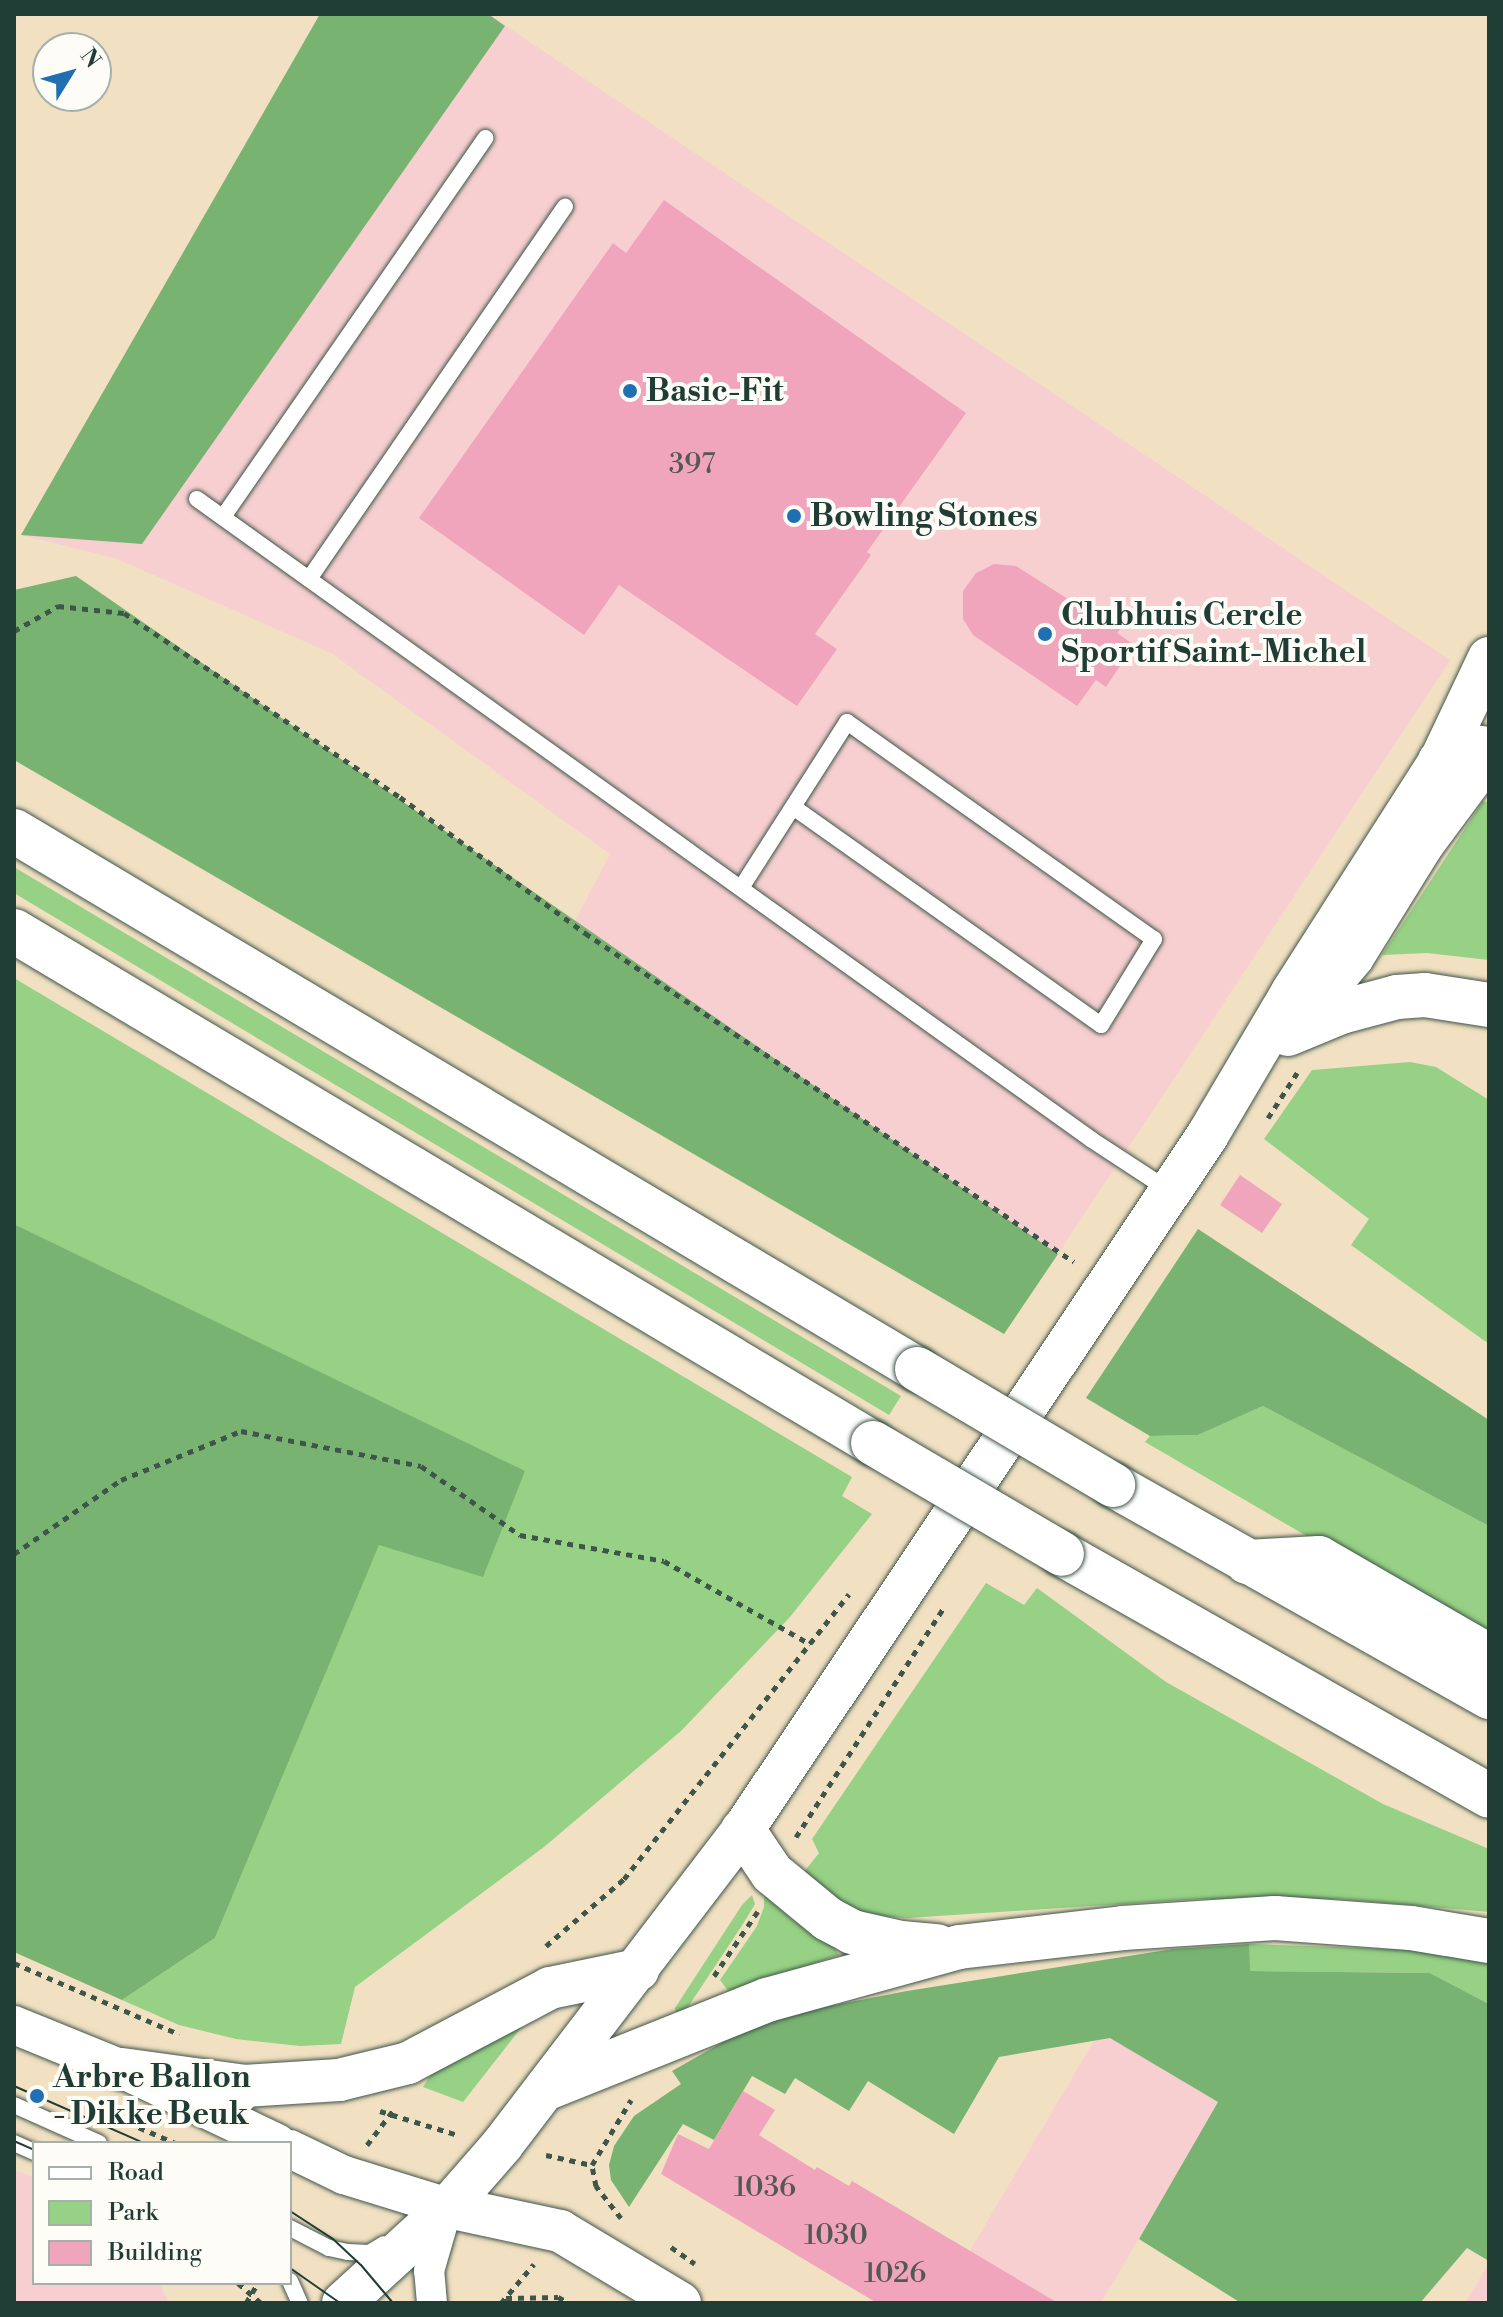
<!DOCTYPE html>
<html>
<head>
<meta charset="utf-8">
<style>
	body { margin:0 }
	#map { position:relative; width:1503px; height:2317px; overflow:hidden; background:#f1e0c2; font-family:"Libre Bodoni",serif }
	div>[style] { position:absolute }
	.built>* { inset:0; background:#f7cfd1 }
	.green>* { inset:0; background:#97d185 }
	.forest>* { inset:0; background:#79b372 }
	.building>* { inset:0; background:#f0a5bd }
	.path>* { height:5px; margin-top:-2.5px; transform-origin:0; background:repeating-linear-gradient(90deg,#3e5549 0 6px,transparent 0 12px) }
	.roads { filter:drop-shadow(0 0 2px #3e5549) drop-shadow(0 0 2px #3e5549) }
	.service>* { height:16px; margin:-8px; padding:0 8px; transform-origin:8px; border-radius:8px; background:#fff }
	.minor>* { height:30px; margin:-15px; padding:0 15px; transform-origin:15px; border-radius:15px; background:#fff }
	.tertiary>* { height:38px; margin:-19px; padding:0 19px; transform-origin:19px; border-radius:19px; background:#fff }
	.secondary>* { height:42px; margin:-21px; padding:0 21px; transform-origin:21px; border-radius:21px; background:#fff }
	.motorway>* { height:44px; margin:-22px; padding:0 22px; transform-origin:22px; border-radius:22px; background:#fff }
	.tram>* { height:2px; margin:-1px; padding:0 1px; transform-origin:1px; border-radius:1px; background:#1f3d34 }
	.bridges { filter:drop-shadow(0 0 2px #3e5549) drop-shadow(0 0 2px #3e5549) }
	.motorway-bridge>* { height:44px; margin:-22px; padding:0 22px; transform-origin:22px; border-radius:22px; background:#fff }
	.dots>* { width:22px; height:22px; translate:-50% -50%; box-sizing:border-box; border:4px solid #fdfcf7; border-radius:50% }
	span { translate:-50% -50%; white-space:nowrap; text-align:center; line-height:1.15; -webkit-text-stroke:8px #fdfcf7; paint-order:stroke }
	.number-label { font-size:28px; color:#535756 }
	.number-label span { -webkit-text-stroke-width:0 }
	.poi-label { font-size:32px; color:#1f3d34; font-weight:700 }
	.left { translate:0 -50%; text-align:left }
	.frame { position:absolute; inset:0; border:16px solid #1f3d34; pointer-events:none }
	.legend { position:absolute; left:32px; top:2141px; width:260px; height:144px; box-sizing:border-box; background:#fdfcf7; border:2px solid #a4b0a9; margin:0; padding:10px 14px; list-style:none; font-size:24px; color:#1f3d34 }
	.legend li { display:flex; align-items:center; gap:16px; height:40px }
	.legend b { width:40px; border:2px solid #a4b0a9 }
	.north { position:absolute; left:32px; top:32px; width:80px; height:80px; box-sizing:border-box; background:#fdfcf7; border:2px solid #a4b0a9; border-radius:50%; rotate:53deg; font-size:22px; font-weight:700; line-height:32px; text-align:center; color:#1f3d34 }
	.north::after { content:''; display:block; margin:auto; width:28px; height:36px; background:#1f6fb2; clip-path:polygon(50% 0,100% 100%,50% 72%,0 100%) }
</style>
</head>
<body>
<div id="map">
	<div class="built">
		<i style="clip-path:polygon(320px 14px,488px 14px,1450px 660px,1058px 1254px,574px 923px,610px 854px,331px 653px,115px 558px,21px 535px)"></i>
		<i style="clip-path:polygon(1110px 2038px,1219px 2102px,1101px 2303px,939px 2303px,1094px 2041px)"></i>
		<i style="clip-path:polygon(14px 2169px,34px 2178px,34px 2283px,159px 2283px,169px 2303px,14px 2303px)"></i>
		<i style="clip-path:polygon(1489px 2263px,1489px 2303px,1465px 2303px)"></i>
	</div>
	<div class="green">
		<i style="clip-path:polygon(1483px 801px,1489px 803px,1489px 960px,1427px 953px,1382px 955px)"></i>
		<i style="clip-path:polygon(14px 867px,901px 1396px,889px 1415px,14px 893px)"></i>
		<i style="clip-path:polygon(14px 978px,852px 1477px,842px 1496px,872px 1514px,790px 1617px,681px 1731px,544px 1847px,355px 1987px,341px 2044px,300px 2046px,236px 2039px,179px 2025px,122px 2000px,215px 1938px,379px 1544px,525px 1472px,14px 1224px)"></i>
		<i style="clip-path:polygon(1410px 1062px,1436px 1067px,1489px 1100px,1489px 1344px,1351px 1245px,1369px 1219px,1264px 1139px,1312px 1070px)"></i>
		<i style="clip-path:polygon(1263px 1406px,1489px 1526px,1489px 1642px,1145px 1442px,1150px 1436px,1198px 1435px)"></i>
		<i style="clip-path:polygon(986px 1583px,1024px 1605px,1037px 1588px,1166px 1682px,1383px 1804px,1489px 1849px,1489px 1912px,1340px 1899px,1199px 1899px,908px 1918px,879px 1916px,855px 1909px,827px 1893px,804px 1872px,819px 1853px,812px 1839px)"></i>
		<i style="clip-path:polygon(752px 1895px,755px 1904px,741px 1927px,686px 2010px,676px 2013px,675px 2008px,742px 1905px)"></i>
		<i style="clip-path:polygon(764px 1895px,794px 1921px,834px 1947px,839px 1955px,729px 1992px,720px 1980px,757px 1926px,764px 1907px)"></i>
		<i style="clip-path:polygon(1249px 1944px,1417px 1950px,1489px 1958px,1489px 2004px,1430px 1973px,1249px 1971px)"></i>
		<i style="clip-path:polygon(528px 2019px,463px 2102px,423px 2087px,437px 2064px)"></i>
	</div>
	<div class="forest">
		<i style="clip-path:polygon(320px 14px,488px 14px,505px 26px,142px 544px,21px 535px)"></i>
		<i style="clip-path:polygon(76px 576px,1058px 1254px,1004px 1334px,14px 760px,14px 590px)"></i>
		<i style="clip-path:polygon(14px 1224px,525px 1471px,483px 1577px,379px 1545px,215px 1938px,122px 2000px,14px 1952px)"></i>
		<i style="clip-path:polygon(1198px 1229px,1489px 1420px,1489px 1526px,1263px 1406px,1198px 1435px,1150px 1436px,1086px 1398px)"></i>
		<i style="clip-path:polygon(1249px 1944px,1250px 1971px,1430px 1973px,1489px 2004px,1489px 2261px,1467px 2248px,1420px 2303px,1241px 2303px,1139px 2239px,1218px 2102px,1110px 2038px,999px 2057px,954px 2134px,868px 2081px,849px 2111px,795px 2078px,785px 2094px,752px 2076px,714px 2140px,683px 2124px,629px 2207px,611px 2180px,609px 2165px,614px 2146px,634px 2116px,681px 2084px,672px 2071px,723px 2042px,765px 2024px,814px 2009px,907px 1991px,1173px 1949px)"></i>
	</div>
	<div class="building">
		<i style="clip-path:polygon(664px 200px,966px 413px,867px 552px,871px 555px,815px 634px,837px 649px,797px 706px,619px 585px,584px 635px,419px 518px,613px 243px,626px 253px)"></i>
		<i style="clip-path:polygon(994px 564px,1016px 566px,1079px 606px,1084px 598px,1124px 624px,1117px 633px,1134px 645px,1106px 687px,1096px 680px,1077px 706px,973px 635px,963px 619px,963px 591px,976px 573px)"></i>
		<i style="clip-path:polygon(1240px 1175px,1282px 1204px,1262px 1233px,1220px 1205px)"></i>
		<i style="clip-path:polygon(743px 2091px,775px 2110px,759px 2135px,815px 2170px,817px 2167px,849px 2186px,852px 2181px,1058px 2303px,877px 2303px,661px 2174px,678px 2134px,709px 2149px)"></i>
	</div>
	<div class="path">
		<i style="left:14px;top:631px;width:51px;rotate:-29.6deg"></i>
		<i style="left:58px;top:606px;width:66px;rotate:6.1deg"></i>
		<i style="left:124px;top:613px;width:332px;rotate:33.7deg"></i>
		<i style="left:400px;top:797px;width:230px;rotate:36.3deg"></i>
		<i style="left:585px;top:933px;width:589px;rotate:33.93deg"></i>
		<i style="left:1268px;top:1118px;width:54px;rotate:-57.2deg"></i>
		<i style="left:14px;top:1554px;width:130px;rotate:-34.7deg"></i>
		<i style="left:121px;top:1480px;width:130px;rotate:-22.2deg"></i>
		<i style="left:241px;top:1431px;width:183px;rotate:11deg"></i>
		<i style="left:421px;top:1466px;width:121px;rotate:34.9deg"></i>
		<i style="left:520px;top:1535px;width:146px;rotate:10.2deg"></i>
		<i style="left:664px;top:1561px;width:168px;rotate:29.6deg"></i>
		<i style="left:796px;top:1837px;width:274px;rotate:-57.2deg"></i>
		<i style="left:546px;top:1946px;width:103px;rotate:-40.7deg"></i>
		<i style="left:624px;top:1879px;width:363px;rotate:-51.7deg"></i>
		<i style="left:14px;top:1963px;width:180px;rotate:23.3deg"></i>
		<i style="left:714px;top:1976px;width:78px;rotate:-55.9deg"></i>
		<i style="left:380px;top:2111px;width:82px;rotate:17.1deg"></i>
		<i style="left:106px;top:2113px;width:75px;rotate:23.5deg"></i>
		<i style="left:367px;top:2145px;width:46px;rotate:-52.9deg"></i>
		<i style="left:546px;top:2155px;width:47px;rotate:12.3deg"></i>
		<i style="left:621px;top:2218px;width:41px;rotate:-128deg"></i>
		<i style="left:596px;top:2186px;width:21px;rotate:-101deg"></i>
		<i style="left:592px;top:2165px;width:76px;rotate:-59deg"></i>
		<i style="left:671px;top:2247px;width:29px;rotate:35deg"></i>
		<i style="left:238px;top:2283px;width:30px;rotate:41deg"></i>
		<i style="left:506px;top:2298px;width:52px;rotate:-1.1deg"></i>
		<i style="left:558px;top:2297px;width:13px;rotate:27deg"></i>
		<i style="left:246px;top:2303px;width:23px;rotate:-59deg"></i>
		<i style="left:501px;top:2303px;width:51px;rotate:-49.8deg"></i>
	</div>
	<div class="roads">
		<div class="service">
			<i style="left:197px;top:499px;width:1101px;rotate:35.61deg"></i>
			<i style="left:1092px;top:1140px;width:93px;rotate:33.2deg"></i>
			<i style="left:223px;top:517px;width:461px;rotate:-55.3deg"></i>
			<i style="left:309px;top:579px;width:452px;rotate:-55.5deg"></i>
			<i style="left:741px;top:888px;width:197px;rotate:-57.4deg"></i>
			<i style="left:847px;top:722px;width:376px;rotate:35.3deg"></i>
			<i style="left:1154px;top:939px;width:101px;rotate:121.6deg"></i>
			<i style="left:1101px;top:1025px;width:377px;rotate:-144.7deg"></i>
			<i style="left:14px;top:2105px;width:93px;rotate:24.1deg"></i>
			<i style="left:14px;top:2143px;width:22px;rotate:24deg"></i>
			<i style="left:290px;top:2228px;width:44px;rotate:27.1deg"></i>
			<i style="left:329px;top:2248px;width:19px;rotate:12deg"></i>
			<i style="left:348px;top:2252px;width:21px;rotate:3deg"></i>
			<i style="left:369px;top:2253px;width:17px;rotate:-31deg"></i>
			<i style="left:290px;top:2281px;width:24px;rotate:66deg"></i>
		</div>
		<div class="minor">
			<i style="left:432px;top:2303px;width:32px;rotate:-95deg"></i>
			<i style="left:429px;top:2271px;width:65px;rotate:-73.8deg"></i>
		</div>
		<div class="tertiary">
			<i style="left:14px;top:2025px;width:117px;rotate:22.2deg"></i>
			<i style="left:122px;top:2069px;width:172px;rotate:25.5deg"></i>
			<i style="left:290px;top:2149px;width:60px;rotate:25.7deg"></i>
			<i style="left:344px;top:2175px;width:109px;rotate:17.1deg"></i>
		</div>
		<div class="secondary">
			<i style="left:1300px;top:1020px;width:82px;rotate:-49.9deg"></i>
			<i style="left:1353px;top:957px;width:133px;rotate:-58.2deg"></i>
			<i style="left:1423px;top:844px;width:111px;rotate:-53.4deg"></i>
			<i style="left:122px;top:2069px;width:123px;rotate:7.9deg"></i>
			<i style="left:244px;top:2086px;width:95px;rotate:-3.6deg"></i>
			<i style="left:339px;top:2080px;width:71px;rotate:-13.8deg"></i>
			<i style="left:408px;top:2063px;width:161px;rotate:-27.8deg"></i>
			<i style="left:550px;top:1988px;width:90px;rotate:-11.6deg"></i>
			<i style="left:448px;top:2207px;width:115px;rotate:12.1deg"></i>
			<i style="left:560px;top:2231px;width:140px;rotate:31deg"></i>
			<i style="left:343px;top:2303px;width:142px;rotate:-42.4deg"></i>
			<i style="left:448px;top:2207px;width:82px;rotate:-48.9deg"></i>
			<i style="left:502px;top:2145px;width:397px;rotate:-52.6deg"></i>
			<i style="left:743px;top:1830px;width:835px;rotate:-56.23deg"></i>
			<i style="left:1207px;top:1136px;width:167px;rotate:-59.4deg"></i>
			<i style="left:1292px;top:992px;width:274px;rotate:-57.4deg"></i>
			<i style="left:1440px;top:761px;width:114px;rotate:-64.6deg"></i>
		</div>
		<div class="motorway">
			<i style="left:1440px;top:761px;width:14px;rotate:-34deg"></i>
			<i style="left:1452px;top:753px;width:23px;rotate:-15deg"></i>
			<i style="left:1474px;top:747px;width:15px;rotate:8deg"></i>
			<i style="left:14px;top:831px;width:1051px;rotate:30.79deg"></i>
			<i style="left:14px;top:931px;width:1000px;rotate:30.8deg"></i>
			<i style="left:1288px;top:1034px;width:57px;rotate:-22.5deg"></i>
			<i style="left:1341px;top:1012px;width:58px;rotate:-15deg"></i>
			<i style="left:1397px;top:997px;width:28px;rotate:-4deg"></i>
			<i style="left:1425px;top:995px;width:65px;rotate:8.9deg"></i>
			<i style="left:1113px;top:1485px;width:432px;rotate:29.4deg"></i>
			<i style="left:1062px;top:1554px;width:491px;rotate:29.5deg"></i>
			<i style="left:1247px;top:1562px;width:72px;rotate:-3.2deg"></i>
			<i style="left:1319px;top:1558px;width:196px;rotate:30deg"></i>
			<i style="left:743px;top:1830px;width:52px;rotate:56deg"></i>
			<i style="left:772px;top:1873px;width:72px;rotate:39.4deg"></i>
			<i style="left:828px;top:1919px;width:27px;rotate:28deg"></i>
			<i style="left:852px;top:1932px;width:50px;rotate:12.7deg"></i>
			<i style="left:901px;top:1943px;width:36px;rotate:5deg"></i>
			<i style="left:547px;top:2088px;width:237px;rotate:-21.8deg"></i>
			<i style="left:767px;top:2000px;width:199px;rotate:-15.4deg"></i>
			<i style="left:959px;top:1947px;width:165px;rotate:-6.6deg"></i>
			<i style="left:1123px;top:1928px;width:152px;rotate:-3.8deg"></i>
			<i style="left:1275px;top:1918px;width:136px;rotate:4.2deg"></i>
			<i style="left:1411px;top:1928px;width:79px;rotate:9.5deg"></i>
		</div>
	</div>
	<div class="tram">
		<i style="left:14px;top:2086px;width:142px;rotate:23.7deg"></i>
		<i style="left:14px;top:2141px;width:22px;rotate:24deg"></i>
		<i style="left:290px;top:2211px;width:51px;rotate:33.1deg"></i>
		<i style="left:333px;top:2239px;width:38px;rotate:43deg"></i>
		<i style="left:361px;top:2265px;width:50px;rotate:49.9deg"></i>
		<i style="left:290px;top:2268px;width:61px;rotate:35deg"></i>
	</div>
	<div class="bridges">
		<div class="motorway-bridge">
			<i style="left:917px;top:1369px;width:228px;rotate:30.6deg"></i>
			<i style="left:873px;top:1443px;width:219px;rotate:30.4deg"></i>
		</div>
	</div>
	<div class="dots">
		<i style="left:630px;top:391px;background:#1f6fb2"></i>
		<i style="left:794px;top:516px;background:#1f6fb2"></i>
		<i style="left:1045px;top:634px;background:#1f6fb2"></i>
		<i style="left:37px;top:2096px;background:#1f6fb2"></i>
	</div>
	<div class="number-label">
		<span style="left:692px;top:465px">397</span>
		<span style="left:765px;top:2188px">1036</span>
		<span style="left:836px;top:2236px">1030</span>
		<span style="left:895px;top:2274px">1026</span>
	</div>
	<div class="poi-label">
		<span class="left" style="left:646px;top:391px">Basic-Fit</span>
		<span class="left" style="left:810px;top:516px">Bowling Stones</span>
		<span class="left" style="left:1061px;top:634px">Clubhuis Cercle<br>Sportif Saint-Michel</span>
		<span class="left" style="left:53px;top:2096px">Arbre Ballon<br>- Dikke Beuk</span>
	</div>
	<div class="frame"></div>
	<ul class="legend">
	<li><b style="height:10px;background:#fff"></b>Road</li>
	<li><b style="height:22px;background:#97d185"></b>Park</li>
	<li><b style="height:22px;background:#f0a5bd"></b>Building</li>
	</ul>
	<div class="north">N</div>
</div>
</body>
</html>
